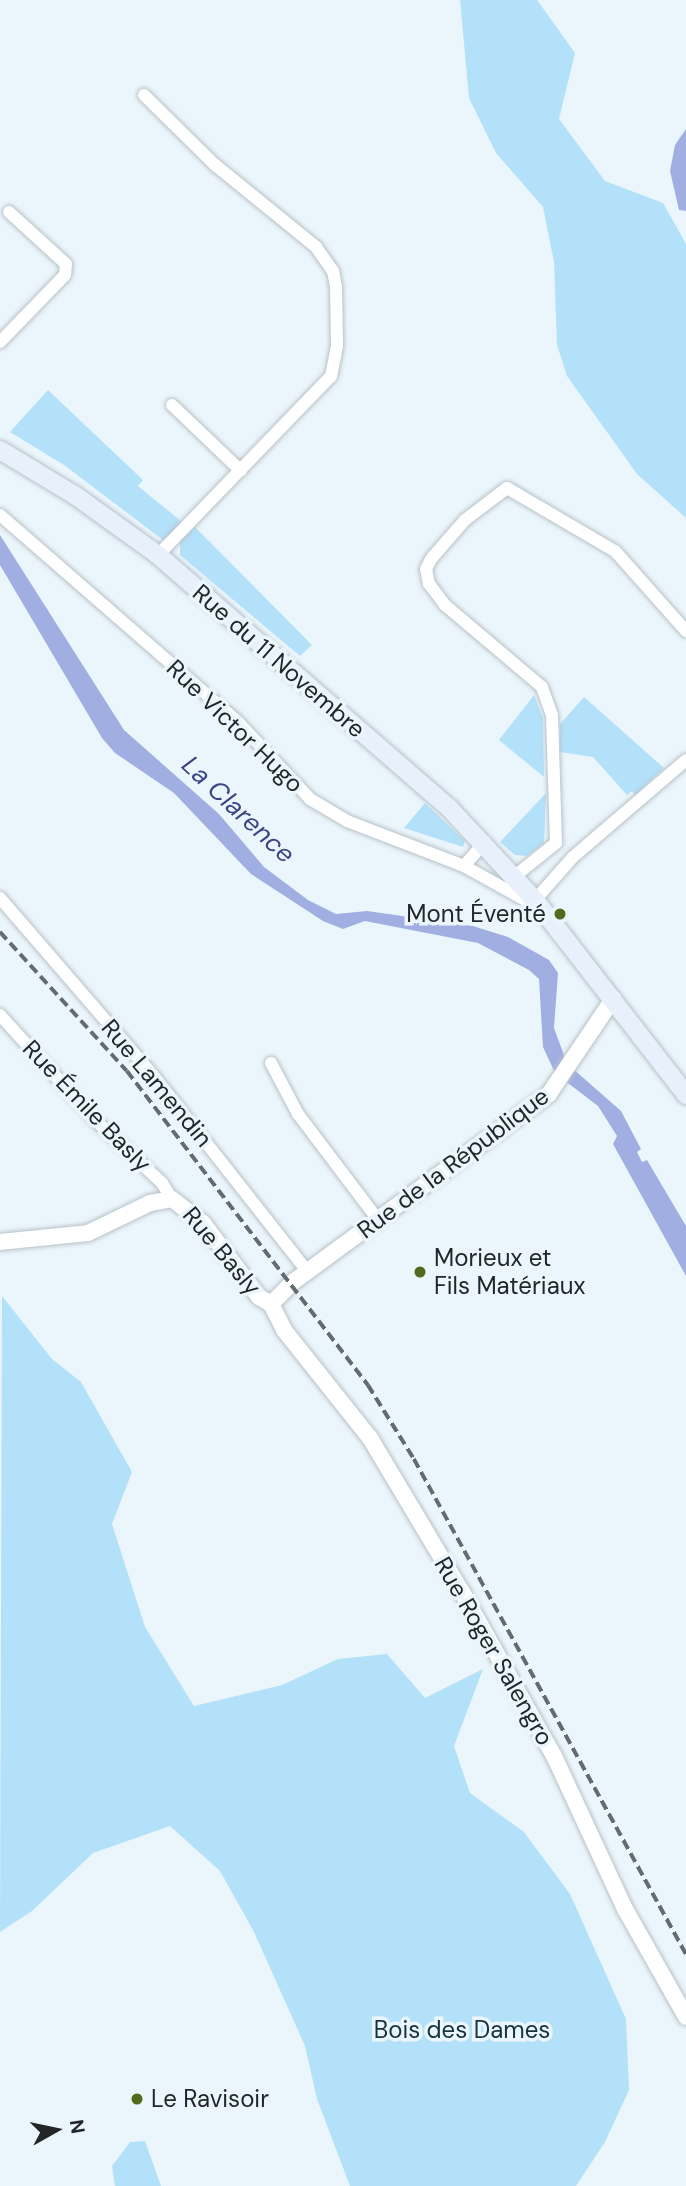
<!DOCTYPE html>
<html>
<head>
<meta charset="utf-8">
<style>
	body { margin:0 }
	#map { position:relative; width:686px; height:2186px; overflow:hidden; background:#ebf6fc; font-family:"DM Sans",sans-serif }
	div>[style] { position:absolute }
	.green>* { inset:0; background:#b3e1f9 }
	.water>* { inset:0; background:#a0aee2 }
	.roads { filter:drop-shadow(0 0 2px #b7c2c8) drop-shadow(0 0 2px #b7c2c8) }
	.minor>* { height:12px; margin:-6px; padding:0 6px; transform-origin:6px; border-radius:6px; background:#fff }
	.tertiary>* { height:16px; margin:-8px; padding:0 8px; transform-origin:8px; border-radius:8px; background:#fff }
	.secondary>* { height:18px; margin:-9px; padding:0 9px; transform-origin:9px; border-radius:9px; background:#e8f1fb }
	.rail>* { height:3.5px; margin-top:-1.75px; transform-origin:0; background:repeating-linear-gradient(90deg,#646b6e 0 10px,transparent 0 15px) }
	.dots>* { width:19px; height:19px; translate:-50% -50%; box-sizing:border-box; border:4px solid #ebf6fc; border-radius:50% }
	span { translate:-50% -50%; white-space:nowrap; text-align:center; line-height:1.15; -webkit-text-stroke:7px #ebf6fc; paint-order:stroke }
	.street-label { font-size:24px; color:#222628 }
	.poi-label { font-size:24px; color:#222628 }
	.right { translate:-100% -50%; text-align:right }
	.left { translate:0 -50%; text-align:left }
	.park-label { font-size:24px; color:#163340 }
	.water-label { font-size:26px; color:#394686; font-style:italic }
	.north { position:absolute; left:21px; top:2095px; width:70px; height:70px; -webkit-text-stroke:5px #ebf6fc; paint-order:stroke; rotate:81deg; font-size:19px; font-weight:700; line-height:28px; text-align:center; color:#222628 }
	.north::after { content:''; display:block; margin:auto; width:24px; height:32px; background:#222628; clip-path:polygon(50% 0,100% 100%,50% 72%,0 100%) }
</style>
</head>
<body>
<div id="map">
	<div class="green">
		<i style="clip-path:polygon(460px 0,537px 0,575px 53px,559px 119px,605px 181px,663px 203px,686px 244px,686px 518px,637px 474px,567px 376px,557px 345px,554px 262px,543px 207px,496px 153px,469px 98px)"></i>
		<i style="clip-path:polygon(48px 390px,143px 480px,138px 486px,182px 522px,163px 540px,64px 465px,10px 432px)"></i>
		<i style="clip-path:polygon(195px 527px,312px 645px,300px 656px,180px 555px,180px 541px)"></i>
		<i style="clip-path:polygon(534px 695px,543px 718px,544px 777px,499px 740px)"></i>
		<i style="clip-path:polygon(584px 697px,664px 768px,635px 795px,632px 791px,627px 795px,593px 757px,560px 752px,560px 724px)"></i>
		<i style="clip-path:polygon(546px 793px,544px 843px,527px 856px,515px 855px,500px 842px)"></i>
		<i style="clip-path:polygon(425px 803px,465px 841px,463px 847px,404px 828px)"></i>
		<i style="clip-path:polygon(2px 1296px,52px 1359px,81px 1382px,132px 1472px,112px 1524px,145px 1627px,194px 1706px,282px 1685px,338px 1659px,387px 1654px,425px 1698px,483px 1669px,454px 1746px,470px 1793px,524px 1832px,570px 1894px,626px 2019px,629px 2090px,605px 2142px,576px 2186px,350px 2186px,317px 2099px,305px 2046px,254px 1932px,220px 1871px,170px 1826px,93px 1853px,32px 1911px,0 1932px)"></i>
		<i style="clip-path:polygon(145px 2141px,161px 2186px,115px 2186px,112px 2166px,130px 2142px)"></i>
	</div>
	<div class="water">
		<i style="clip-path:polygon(686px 129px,686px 211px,679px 210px,670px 171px,675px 145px)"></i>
		<i style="clip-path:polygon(0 535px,124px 730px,219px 814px,264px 867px,308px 900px,336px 914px,367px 911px,473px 926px,508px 937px,549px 960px,558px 973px,554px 1028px,565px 1058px,556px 1075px,543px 1047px,539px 979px,529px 970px,478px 943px,365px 921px,343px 929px,323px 921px,251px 874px,174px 793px,115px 753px,102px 738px,0 565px)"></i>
		<i style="clip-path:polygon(572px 1068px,621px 1111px,641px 1149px,637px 1152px,642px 1162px,647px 1160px,686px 1226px,686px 1276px,613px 1144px,617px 1136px,598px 1106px,564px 1080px)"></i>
	</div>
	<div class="roads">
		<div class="minor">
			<i style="left:144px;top:95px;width:98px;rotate:44.6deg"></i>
			<i style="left:214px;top:164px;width:132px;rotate:39.1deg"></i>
			<i style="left:316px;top:247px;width:29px;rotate:55deg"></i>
			<i style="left:333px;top:271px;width:16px;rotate:79deg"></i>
			<i style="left:336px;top:287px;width:59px;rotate:89deg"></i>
			<i style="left:337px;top:346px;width:31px;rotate:101deg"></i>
			<i style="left:331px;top:376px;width:249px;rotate:134deg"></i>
			<i style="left:0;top:342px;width:93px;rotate:-45.9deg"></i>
			<i style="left:65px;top:275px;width:11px;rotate:-85deg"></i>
			<i style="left:66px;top:264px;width:77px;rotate:-137.6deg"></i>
			<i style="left:172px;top:405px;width:95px;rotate:43.7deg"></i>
			<i style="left:0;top:515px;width:317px;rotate:41deg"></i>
			<i style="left:239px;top:723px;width:104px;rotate:46.9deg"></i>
			<i style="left:310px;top:799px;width:43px;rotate:30.7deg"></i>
			<i style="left:347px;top:821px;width:125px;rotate:21deg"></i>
			<i style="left:464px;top:866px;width:72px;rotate:29.1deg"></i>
			<i style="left:527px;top:901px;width:8px;rotate:-7deg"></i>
			<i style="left:535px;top:900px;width:57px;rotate:-48.5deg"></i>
			<i style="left:573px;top:857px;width:149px;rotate:-40.6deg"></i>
			<i style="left:556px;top:843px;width:128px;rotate:-91.8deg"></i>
			<i style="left:552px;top:715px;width:30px;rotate:-110deg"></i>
			<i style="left:542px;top:687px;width:127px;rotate:-139.8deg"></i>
			<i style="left:445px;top:605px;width:26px;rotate:-127deg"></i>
			<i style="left:429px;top:584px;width:15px;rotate:-101deg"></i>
			<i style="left:426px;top:569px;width:11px;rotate:-63deg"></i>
			<i style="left:431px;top:559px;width:52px;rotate:-48.9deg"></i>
			<i style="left:465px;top:520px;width:53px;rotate:-37.3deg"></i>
			<i style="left:507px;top:488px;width:125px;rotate:30.3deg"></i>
			<i style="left:615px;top:551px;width:107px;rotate:48.4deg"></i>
			<i style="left:464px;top:866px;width:32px;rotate:-49deg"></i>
			<i style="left:515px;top:876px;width:53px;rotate:-38.8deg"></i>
			<i style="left:0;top:898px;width:233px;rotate:49.2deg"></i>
			<i style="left:152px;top:1074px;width:252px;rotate:51.8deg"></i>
			<i style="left:0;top:1015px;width:144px;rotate:47.8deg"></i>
			<i style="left:97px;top:1122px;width:89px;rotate:43.2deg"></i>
			<i style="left:162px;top:1183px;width:19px;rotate:58deg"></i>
			<i style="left:271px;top:1063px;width:58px;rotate:62.1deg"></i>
			<i style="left:298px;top:1114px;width:134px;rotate:52.9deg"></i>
		</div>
		<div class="tertiary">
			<i style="left:0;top:1242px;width:88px;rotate:-5.8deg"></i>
			<i style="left:88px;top:1233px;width:69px;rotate:-25.8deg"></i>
			<i style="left:150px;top:1203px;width:22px;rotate:-10deg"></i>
			<i style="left:172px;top:1199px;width:39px;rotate:38deg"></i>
			<i style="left:203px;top:1223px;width:93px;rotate:52.9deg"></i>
			<i style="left:259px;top:1297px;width:14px;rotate:30deg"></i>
			<i style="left:271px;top:1304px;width:29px;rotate:63deg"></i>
			<i style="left:284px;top:1330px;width:138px;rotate:51.5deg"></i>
			<i style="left:370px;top:1438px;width:182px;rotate:59.2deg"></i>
			<i style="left:463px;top:1594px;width:186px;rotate:60.7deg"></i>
			<i style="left:554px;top:1756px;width:169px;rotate:65.1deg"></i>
			<i style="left:625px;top:1909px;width:124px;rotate:60.5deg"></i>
			<i style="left:271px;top:1304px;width:31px;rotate:-45deg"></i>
			<i style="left:293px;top:1282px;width:318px;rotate:-36.3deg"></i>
			<i style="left:549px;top:1094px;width:115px;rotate:-56deg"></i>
		</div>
		<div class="secondary">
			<i style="left:0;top:450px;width:89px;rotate:31.2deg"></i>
			<i style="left:76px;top:496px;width:101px;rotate:35.7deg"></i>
			<i style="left:158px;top:555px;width:387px;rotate:41deg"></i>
			<i style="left:450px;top:809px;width:125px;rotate:47deg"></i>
			<i style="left:535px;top:900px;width:247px;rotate:52.2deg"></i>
		</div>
	</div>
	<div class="rail">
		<i style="left:0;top:932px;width:188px;rotate:47.6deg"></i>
		<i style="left:127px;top:1071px;width:396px;rotate:52.5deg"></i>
		<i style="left:368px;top:1385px;width:87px;rotate:58.1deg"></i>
		<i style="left:414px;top:1459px;width:565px;rotate:61.21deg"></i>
	</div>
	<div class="dots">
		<i style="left:560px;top:914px;background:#516b1d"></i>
		<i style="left:420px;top:1272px;background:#516b1d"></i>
		<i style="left:137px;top:2099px;background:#516b1d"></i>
	</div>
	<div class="street-label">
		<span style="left:279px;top:661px;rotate:41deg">Rue du 11 Novembre</span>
		<span style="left:235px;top:726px;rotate:44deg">Rue Victor Hugo</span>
		<span style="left:157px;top:1083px;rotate:50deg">Rue Lamendin</span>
		<span style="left:87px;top:1106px;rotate:46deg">Rue Émile Basly</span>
		<span style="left:453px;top:1163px;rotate:-37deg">Rue de la République</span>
		<span style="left:222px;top:1251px;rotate:50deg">Rue Basly</span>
		<span style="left:494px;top:1651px;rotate:60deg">Rue Roger Salengro</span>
	</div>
	<div class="poi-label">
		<span class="right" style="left:546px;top:914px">Mont Éventé</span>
		<span class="left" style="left:434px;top:1272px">Morieux et<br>Fils Matériaux</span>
		<span class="left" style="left:151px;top:2099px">Le Ravisoir</span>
	</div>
	<div class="park-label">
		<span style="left:462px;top:2030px">Bois des Dames</span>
	</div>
	<div class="water-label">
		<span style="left:238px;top:810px;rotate:43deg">La Clarence</span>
	</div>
	<div class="north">N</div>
</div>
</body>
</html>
